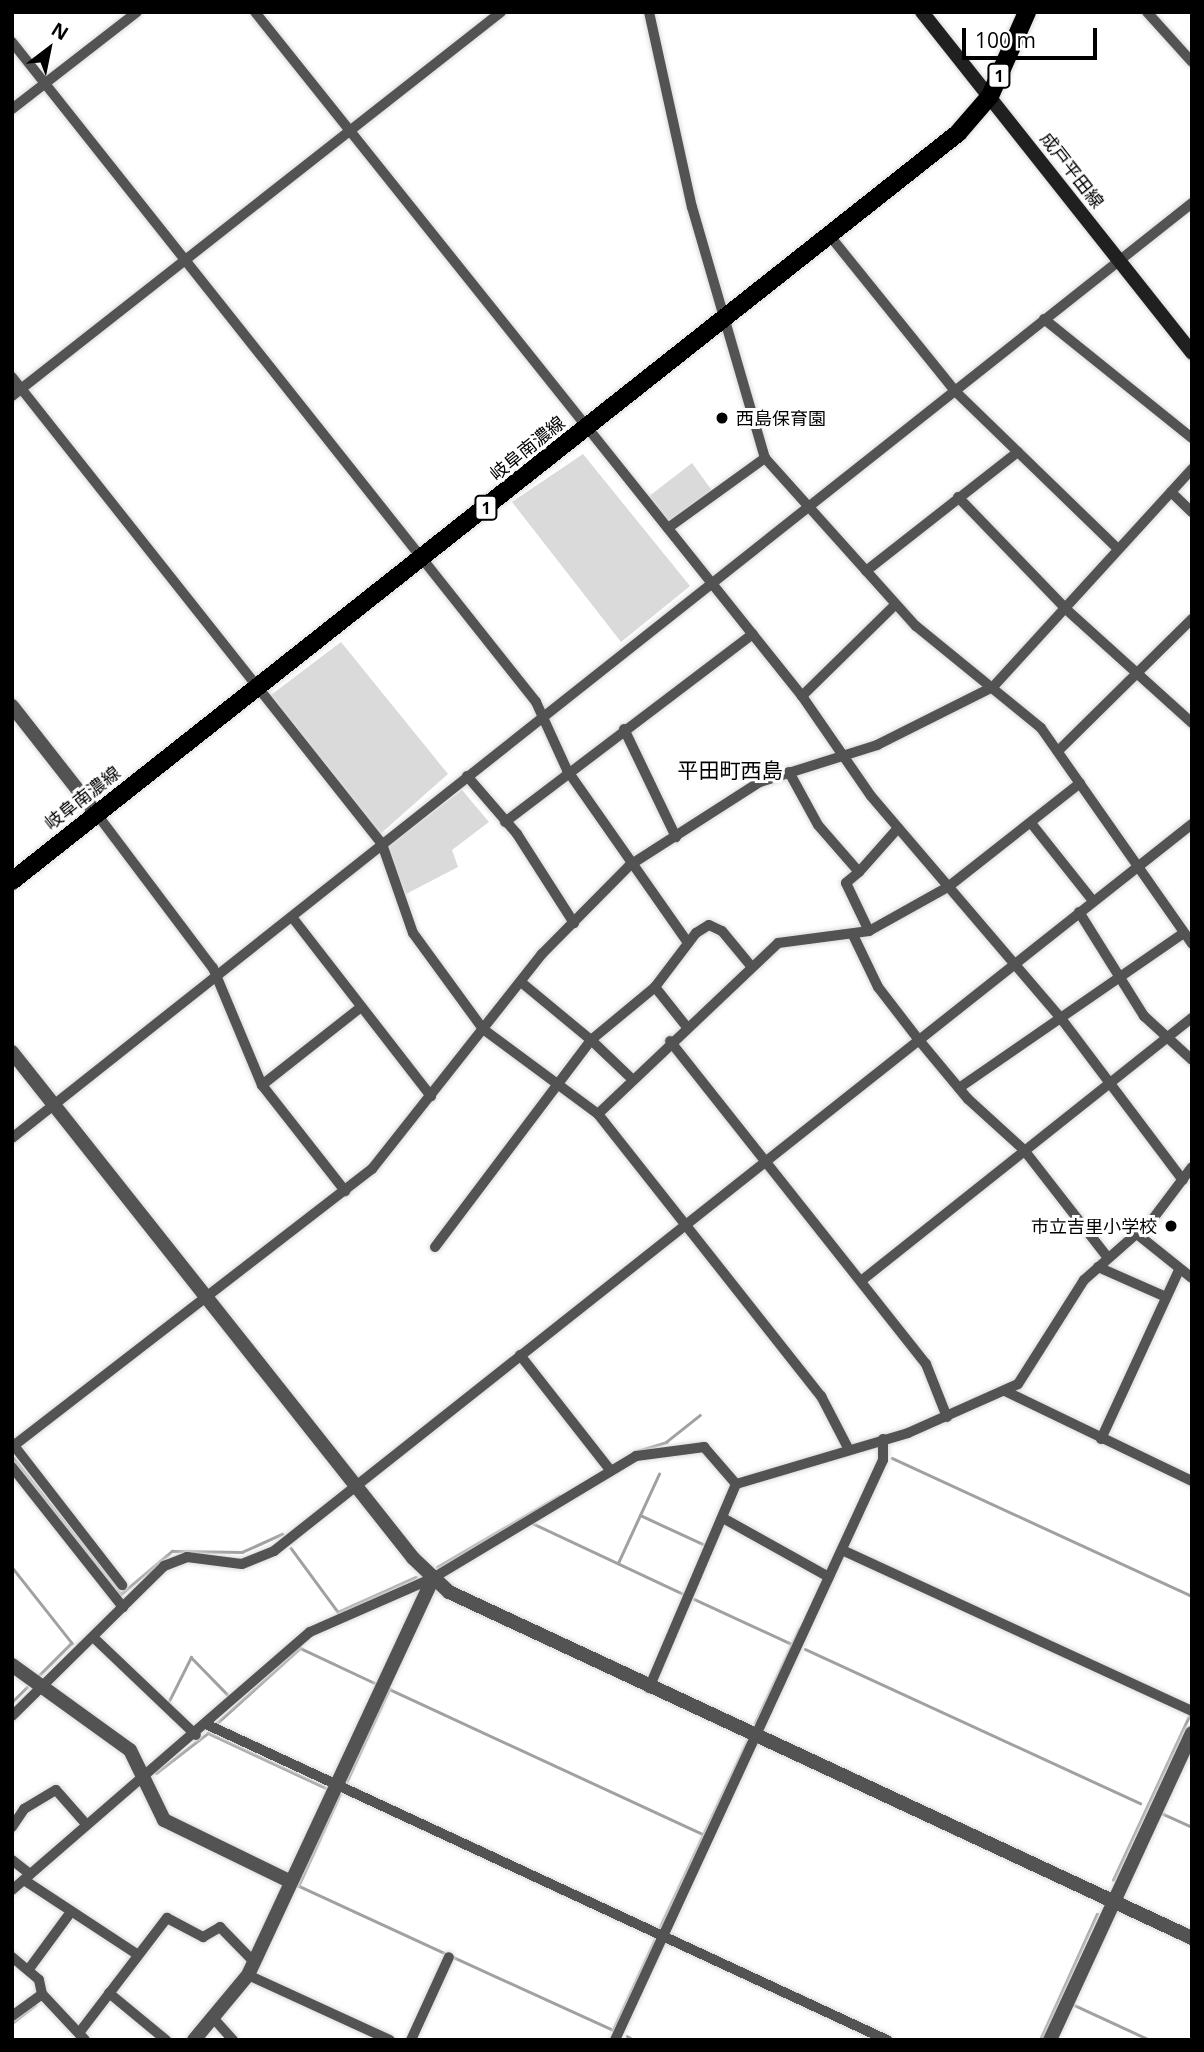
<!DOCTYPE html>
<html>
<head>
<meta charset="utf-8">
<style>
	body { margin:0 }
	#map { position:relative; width:1204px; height:2052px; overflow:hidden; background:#fff; font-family:"Open Sans","Noto Sans JP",sans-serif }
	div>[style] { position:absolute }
	.green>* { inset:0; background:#dadada }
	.stream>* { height:2.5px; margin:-1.25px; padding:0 1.25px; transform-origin:1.25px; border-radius:1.25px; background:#a1a1a1 }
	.roads { filter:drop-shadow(0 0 2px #dbdbdb) drop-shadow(0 0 2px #dbdbdb) }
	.minor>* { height:10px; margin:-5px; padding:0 5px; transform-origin:5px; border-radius:5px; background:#535353 }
	.tertiary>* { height:14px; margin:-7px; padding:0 7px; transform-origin:7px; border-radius:7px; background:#535353 }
	.secondary>* { height:14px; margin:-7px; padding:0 7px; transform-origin:7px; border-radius:7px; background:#202020 }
	.primary>* { height:18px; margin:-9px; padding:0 9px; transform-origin:9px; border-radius:9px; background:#000 }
	.dots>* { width:19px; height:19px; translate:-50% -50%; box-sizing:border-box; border:4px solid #fff; border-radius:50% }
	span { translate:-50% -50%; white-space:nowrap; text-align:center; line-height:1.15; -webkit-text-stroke:6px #fff; paint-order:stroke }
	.shield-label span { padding:2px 5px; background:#fff; border:2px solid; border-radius:5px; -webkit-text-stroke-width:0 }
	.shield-label { font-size:16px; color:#000; font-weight:700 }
	.street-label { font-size:18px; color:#000 }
	.poi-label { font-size:18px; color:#000 }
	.left { translate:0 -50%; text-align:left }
	.right { translate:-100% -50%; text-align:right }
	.quarter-label { font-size:21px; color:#000 }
	.frame { position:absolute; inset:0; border:14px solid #000; pointer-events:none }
	.north { position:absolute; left:14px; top:14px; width:70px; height:70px; -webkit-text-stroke:5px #fff; paint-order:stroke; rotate:32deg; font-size:19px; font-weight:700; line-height:28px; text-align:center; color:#000 }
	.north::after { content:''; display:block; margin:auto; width:24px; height:32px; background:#000; clip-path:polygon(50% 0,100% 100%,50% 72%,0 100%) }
	.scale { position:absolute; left:962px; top:28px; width:135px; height:32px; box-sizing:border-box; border:4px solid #000; border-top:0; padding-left:9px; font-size:21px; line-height:24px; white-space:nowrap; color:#000; -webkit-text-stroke:5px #fff; paint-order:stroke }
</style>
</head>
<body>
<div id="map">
	<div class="green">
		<i style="clip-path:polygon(583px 454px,690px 586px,621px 642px,512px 502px)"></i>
		<i style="clip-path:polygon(692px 463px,713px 492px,669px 524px,648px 497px)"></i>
		<i style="clip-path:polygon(341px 642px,448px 774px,379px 835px,271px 695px)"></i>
		<i style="clip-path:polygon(462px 790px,489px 822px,452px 850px,458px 867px,406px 894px,386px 848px)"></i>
	</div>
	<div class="stream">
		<i style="left:634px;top:1452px;width:34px;rotate:-17deg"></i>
		<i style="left:666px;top:1442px;width:43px;rotate:-38.5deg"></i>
		<i style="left:12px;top:1456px;width:176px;rotate:51.7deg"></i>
		<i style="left:121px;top:1594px;width:67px;rotate:-40.1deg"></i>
		<i style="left:172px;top:1551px;width:70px;rotate:0.8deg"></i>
		<i style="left:242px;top:1552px;width:44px;rotate:-24.2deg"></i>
		<i style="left:892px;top:1458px;width:330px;rotate:24.7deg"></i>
		<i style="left:640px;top:1515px;width:74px;rotate:24.8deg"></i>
		<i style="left:532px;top:1523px;width:170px;rotate:25.1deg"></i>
		<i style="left:291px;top:1548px;width:79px;rotate:53.7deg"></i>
		<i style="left:338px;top:1612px;width:85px;rotate:-24.2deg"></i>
		<i style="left:618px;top:1563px;width:98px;rotate:-65.3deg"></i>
		<i style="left:12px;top:1567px;width:97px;rotate:51.7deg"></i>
		<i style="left:72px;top:1643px;width:48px;rotate:135deg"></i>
		<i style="left:437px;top:1567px;width:141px;rotate:-30.2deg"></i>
		<i style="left:694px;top:1599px;width:108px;rotate:24.7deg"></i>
		<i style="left:805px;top:1649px;width:369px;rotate:24.7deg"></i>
		<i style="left:169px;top:1701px;width:49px;rotate:-63.4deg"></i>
		<i style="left:191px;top:1657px;width:56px;rotate:45.7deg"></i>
		<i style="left:12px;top:1702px;width:21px;rotate:-45deg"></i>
		<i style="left:755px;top:1723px;width:104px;rotate:-64.9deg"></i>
		<i style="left:215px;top:1725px;width:115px;rotate:-42.2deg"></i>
		<i style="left:300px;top:1648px;width:85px;rotate:25.1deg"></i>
		<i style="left:156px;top:1773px;width:66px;rotate:-37.6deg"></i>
		<i style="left:208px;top:1733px;width:132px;rotate:25deg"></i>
		<i style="left:345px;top:1785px;width:106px;rotate:-65.4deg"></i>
		<i style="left:389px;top:1689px;width:346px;rotate:24.8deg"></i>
		<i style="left:340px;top:1795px;width:100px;rotate:114.3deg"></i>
		<i style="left:299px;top:1886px;width:163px;rotate:24.7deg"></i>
		<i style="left:1161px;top:1813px;width:34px;rotate:24deg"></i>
		<i style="left:1113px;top:1880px;width:183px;rotate:-65.1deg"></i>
		<i style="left:659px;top:1929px;width:208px;rotate:-64.9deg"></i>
		<i style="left:453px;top:1957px;width:176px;rotate:24.5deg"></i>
		<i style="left:1074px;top:2005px;width:84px;rotate:24.7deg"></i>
		<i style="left:12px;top:2023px;width:29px;rotate:-38deg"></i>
		<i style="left:613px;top:2030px;width:100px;rotate:-65.2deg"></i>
		<i style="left:627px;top:2036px;width:8px;rotate:30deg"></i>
		<i style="left:12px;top:2038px;width:3px;rotate:45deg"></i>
		<i style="left:1040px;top:2040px;width:138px;rotate:-65.7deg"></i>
	</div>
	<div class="roads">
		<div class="minor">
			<i style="left:255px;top:12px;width:876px;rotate:51.35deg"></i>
			<i style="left:802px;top:696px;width:121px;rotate:55.4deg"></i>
			<i style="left:871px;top:796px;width:296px;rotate:49.5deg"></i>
			<i style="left:1063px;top:1021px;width:199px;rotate:53deg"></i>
			<i style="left:649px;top:12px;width:200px;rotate:77.6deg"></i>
			<i style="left:692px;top:207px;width:261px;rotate:73.8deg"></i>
			<i style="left:765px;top:458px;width:226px;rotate:48.1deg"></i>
			<i style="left:916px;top:626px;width:161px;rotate:39.2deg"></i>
			<i style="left:1041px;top:728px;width:264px;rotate:55deg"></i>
			<i style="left:1147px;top:12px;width:67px;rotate:48deg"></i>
			<i style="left:12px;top:42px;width:843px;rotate:51.55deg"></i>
			<i style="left:536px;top:702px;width:75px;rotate:65.5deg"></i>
			<i style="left:567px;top:770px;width:211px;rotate:55deg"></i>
			<i style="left:12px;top:109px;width:158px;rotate:-37.8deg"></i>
			<i style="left:830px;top:236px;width:199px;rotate:51.1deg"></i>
			<i style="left:955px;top:391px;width:227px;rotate:44.1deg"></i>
			<i style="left:1044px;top:319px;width:190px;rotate:38.8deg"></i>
			<i style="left:12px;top:377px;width:596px;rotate:51.61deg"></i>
			<i style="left:382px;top:844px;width:94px;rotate:70.8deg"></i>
			<i style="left:413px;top:933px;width:119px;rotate:53.9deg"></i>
			<i style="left:483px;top:1029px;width:143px;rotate:36.5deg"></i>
			<i style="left:598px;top:1114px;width:360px;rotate:51.7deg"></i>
			<i style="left:821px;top:1396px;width:59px;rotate:62.6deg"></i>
			<i style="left:12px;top:396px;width:622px;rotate:-38.14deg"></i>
			<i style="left:1171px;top:492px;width:29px;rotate:44deg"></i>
			<i style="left:958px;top:497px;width:157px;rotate:46deg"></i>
			<i style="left:1067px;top:610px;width:169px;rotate:42.1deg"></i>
			<i style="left:668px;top:528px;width:120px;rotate:-35.8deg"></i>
			<i style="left:866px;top:571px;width:193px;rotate:-38.1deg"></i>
			<i style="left:802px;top:696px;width:130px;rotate:-44.4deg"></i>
			<i style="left:624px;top:729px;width:120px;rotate:64.3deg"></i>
			<i style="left:1058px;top:751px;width:188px;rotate:-44.6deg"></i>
			<i style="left:789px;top:772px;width:60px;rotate:61.3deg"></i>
			<i style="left:818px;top:825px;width:62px;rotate:48.9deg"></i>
			<i style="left:859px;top:872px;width:17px;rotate:140deg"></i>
			<i style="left:846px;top:883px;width:53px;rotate:64.4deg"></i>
			<i style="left:467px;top:776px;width:77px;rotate:49.2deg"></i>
			<i style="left:517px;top:834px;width:106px;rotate:57.4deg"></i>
			<i style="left:96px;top:813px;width:194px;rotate:53deg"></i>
			<i style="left:213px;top:968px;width:127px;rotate:67.3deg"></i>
			<i style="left:262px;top:1085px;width:135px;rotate:51.9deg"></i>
			<i style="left:505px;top:822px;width:311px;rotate:-37.2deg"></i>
			<i style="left:1031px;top:823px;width:100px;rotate:51.5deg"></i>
			<i style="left:859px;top:872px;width:59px;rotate:-48.4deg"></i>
			<i style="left:1079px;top:912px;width:123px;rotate:58deg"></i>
			<i style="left:1144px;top:1016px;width:65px;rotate:42.5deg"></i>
			<i style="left:292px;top:917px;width:227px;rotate:52.2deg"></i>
			<i style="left:853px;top:935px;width:58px;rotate:64.3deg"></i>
			<i style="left:878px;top:987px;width:66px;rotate:52.4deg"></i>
			<i style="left:918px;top:1039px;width:78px;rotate:50.2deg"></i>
			<i style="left:968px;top:1099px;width:76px;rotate:42.3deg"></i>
			<i style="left:1024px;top:1150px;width:137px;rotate:52.1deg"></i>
			<i style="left:686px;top:1026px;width:50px;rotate:-128.5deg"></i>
			<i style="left:655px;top:987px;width:68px;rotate:-52.8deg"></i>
			<i style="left:696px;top:933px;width:15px;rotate:-32deg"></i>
			<i style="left:709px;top:925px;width:14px;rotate:25deg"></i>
			<i style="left:722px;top:931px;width:45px;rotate:50.4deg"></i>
			<i style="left:670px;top:1041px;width:412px;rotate:51.6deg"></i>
			<i style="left:926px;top:1364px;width:57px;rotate:68.4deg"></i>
			<i style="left:632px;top:1079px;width:57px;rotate:-136.4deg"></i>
			<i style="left:591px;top:1040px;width:83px;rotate:-39.6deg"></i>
			<i style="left:262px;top:1085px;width:126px;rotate:-38.2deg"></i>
			<i style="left:959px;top:1088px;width:271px;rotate:-34.6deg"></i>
			<i style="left:598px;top:1114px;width:248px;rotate:-43.5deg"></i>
			<i style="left:778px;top:943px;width:92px;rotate:-7.5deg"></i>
			<i style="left:869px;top:931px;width:90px;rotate:-29.1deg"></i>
			<i style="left:948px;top:887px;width:168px;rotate:-38.2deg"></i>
			<i style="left:12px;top:1138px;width:1506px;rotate:-38.39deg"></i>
			<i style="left:1137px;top:1234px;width:70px;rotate:38.7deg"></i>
			<i style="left:435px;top:1247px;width:259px;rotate:-53deg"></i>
			<i style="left:591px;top:1040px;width:91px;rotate:-140.4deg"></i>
			<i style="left:1098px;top:1267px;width:74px;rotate:23.8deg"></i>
			<i style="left:861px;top:1281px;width:423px;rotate:-38.5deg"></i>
			<i style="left:520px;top:1355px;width:147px;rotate:51.9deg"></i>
			<i style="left:1005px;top:1391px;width:208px;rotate:25.7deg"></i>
			<i style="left:1101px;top:1439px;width:184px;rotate:-65.2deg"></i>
			<i style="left:12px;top:1443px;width:180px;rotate:52.2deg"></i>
			<i style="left:12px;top:1447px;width:455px;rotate:-37.7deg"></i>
			<i style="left:372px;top:1169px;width:274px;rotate:-51.7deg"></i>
			<i style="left:542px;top:954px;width:125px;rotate:-45.3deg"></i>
			<i style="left:630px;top:865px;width:154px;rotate:-32.6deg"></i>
			<i style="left:760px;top:782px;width:123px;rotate:-17.5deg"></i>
			<i style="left:877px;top:745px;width:130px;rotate:-26.6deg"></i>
			<i style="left:993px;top:687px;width:295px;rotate:-47.6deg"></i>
			<i style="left:12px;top:1467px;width:179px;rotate:51.6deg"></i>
			<i style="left:723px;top:1518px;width:121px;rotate:29.1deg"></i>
			<i style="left:842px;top:1550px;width:385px;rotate:24.7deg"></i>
			<i style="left:93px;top:1637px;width:142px;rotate:43.6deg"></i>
			<i style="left:649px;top:1688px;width:222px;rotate:-66.9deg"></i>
			<i style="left:736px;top:1484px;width:179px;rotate:-16.5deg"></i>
			<i style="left:908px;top:1433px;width:120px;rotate:-24deg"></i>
			<i style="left:1018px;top:1384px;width:123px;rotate:-57.6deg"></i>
			<i style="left:1084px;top:1280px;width:91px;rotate:-41.4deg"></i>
			<i style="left:1152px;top:1220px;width:66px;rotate:-53deg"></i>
			<i style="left:12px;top:1716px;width:214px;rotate:-44.6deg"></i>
			<i style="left:164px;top:1566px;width:25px;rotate:-21deg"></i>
			<i style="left:187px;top:1557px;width:55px;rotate:7.3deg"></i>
			<i style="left:242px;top:1564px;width:35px;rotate:-22deg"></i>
			<i style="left:274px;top:1551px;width:1171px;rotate:-38.38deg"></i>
			<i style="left:208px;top:1725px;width:749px;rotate:24.89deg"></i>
			<i style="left:12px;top:1827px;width:22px;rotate:-56deg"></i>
			<i style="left:24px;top:1809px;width:37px;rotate:-31deg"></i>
			<i style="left:56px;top:1790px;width:45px;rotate:48.6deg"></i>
			<i style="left:12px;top:1860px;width:23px;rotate:38deg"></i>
			<i style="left:24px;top:1880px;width:136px;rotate:33.3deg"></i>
			<i style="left:12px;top:1890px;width:394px;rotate:-40.9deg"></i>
			<i style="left:310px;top:1632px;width:134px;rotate:-23.7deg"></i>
			<i style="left:433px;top:1578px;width:237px;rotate:-31deg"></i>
			<i style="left:636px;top:1456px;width:69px;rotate:-7.5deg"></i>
			<i style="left:704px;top:1447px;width:49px;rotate:49.1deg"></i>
			<i style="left:12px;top:1957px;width:35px;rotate:40deg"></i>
			<i style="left:39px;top:1980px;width:14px;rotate:78deg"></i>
			<i style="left:42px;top:1994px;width:63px;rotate:46.9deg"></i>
			<i style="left:29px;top:1969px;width:66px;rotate:-53.7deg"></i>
			<i style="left:248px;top:1975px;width:156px;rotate:24.6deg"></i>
			<i style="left:109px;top:1993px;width:74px;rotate:39.5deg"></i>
			<i style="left:12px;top:2016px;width:37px;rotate:-36deg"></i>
			<i style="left:215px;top:2020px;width:27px;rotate:48deg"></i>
			<i style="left:79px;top:2033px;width:145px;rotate:-52.6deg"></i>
			<i style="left:167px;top:1918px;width:41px;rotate:27.8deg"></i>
			<i style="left:203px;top:1937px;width:20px;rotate:-30deg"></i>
			<i style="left:220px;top:1927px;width:49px;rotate:45.8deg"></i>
			<i style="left:411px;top:2040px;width:91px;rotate:-65.4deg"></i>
			<i style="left:615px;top:2040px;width:639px;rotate:-65.2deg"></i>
			<i style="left:883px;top:1460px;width:21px;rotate:-90deg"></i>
		</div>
		<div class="tertiary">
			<i style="left:12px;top:706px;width:136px;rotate:51.9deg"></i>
			<i style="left:12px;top:1052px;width:646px;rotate:51.6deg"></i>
			<i style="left:413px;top:1558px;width:50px;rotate:43.4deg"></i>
			<i style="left:449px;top:1592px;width:820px;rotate:24.97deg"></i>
			<i style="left:12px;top:1665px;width:145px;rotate:35.8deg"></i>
			<i style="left:130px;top:1750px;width:78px;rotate:64.1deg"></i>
			<i style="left:164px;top:1820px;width:141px;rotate:26deg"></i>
			<i style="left:194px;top:2040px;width:85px;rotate:-50.3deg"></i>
			<i style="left:248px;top:1975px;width:438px;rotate:-65deg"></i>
			<i style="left:1050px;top:2040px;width:338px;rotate:-65.2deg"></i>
		</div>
		<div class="secondary">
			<i style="left:922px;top:12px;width:435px;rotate:51.6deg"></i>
		</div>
		<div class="primary">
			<i style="left:12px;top:881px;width:1206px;rotate:-38.33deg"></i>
			<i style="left:958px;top:133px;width:49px;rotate:-49.1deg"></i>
			<i style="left:990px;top:96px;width:92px;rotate:-66.2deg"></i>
		</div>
	</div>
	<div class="dots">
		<i style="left:722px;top:418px;background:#000"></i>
		<i style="left:1171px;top:1226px;background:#000"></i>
	</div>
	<div class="shield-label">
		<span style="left:999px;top:76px">1</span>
		<span style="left:486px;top:508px">1</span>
	</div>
	<div class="street-label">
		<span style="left:1072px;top:170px;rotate:52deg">成戸平田線</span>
		<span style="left:527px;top:448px;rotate:-39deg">岐阜南濃線</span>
		<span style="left:82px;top:798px;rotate:-38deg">岐阜南濃線</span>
	</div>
	<div class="poi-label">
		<span class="left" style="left:736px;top:418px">西島保育園</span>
		<span class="right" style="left:1157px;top:1226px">市立吉里小学校</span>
	</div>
	<div class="quarter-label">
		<span style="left:730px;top:770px">平田町西島</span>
	</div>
	<div class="frame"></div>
	<div class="north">N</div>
	<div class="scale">100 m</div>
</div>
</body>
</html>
